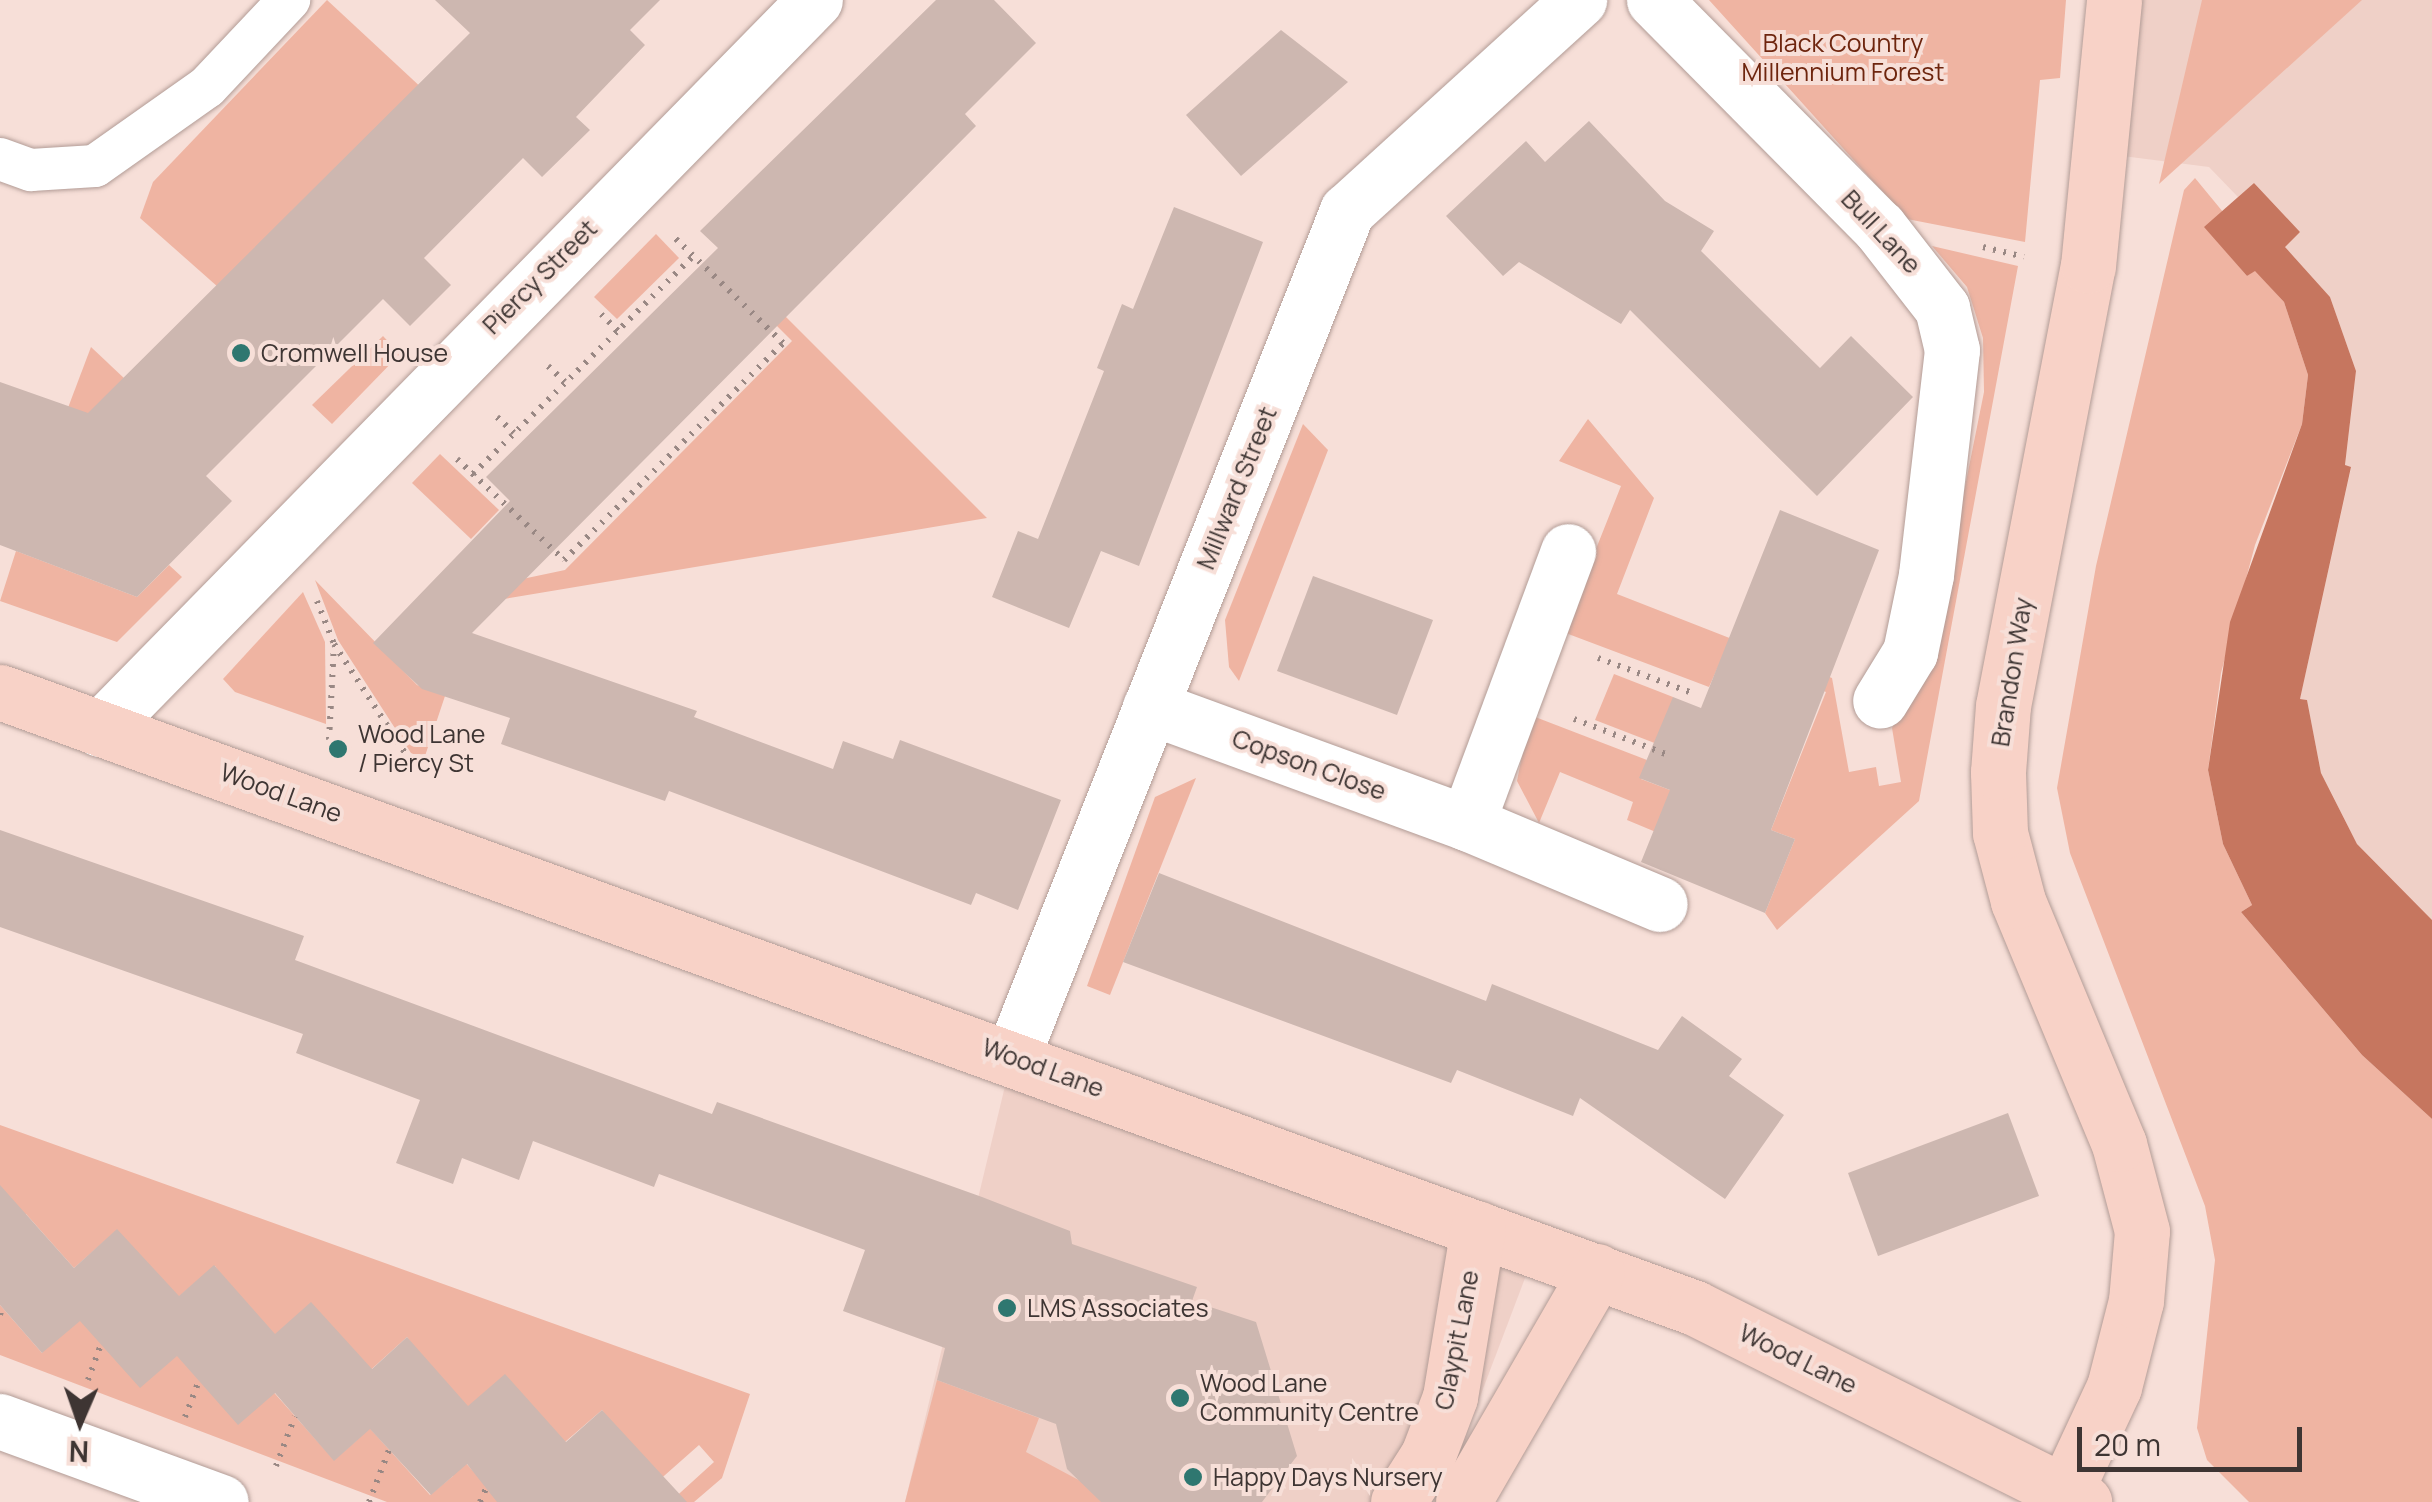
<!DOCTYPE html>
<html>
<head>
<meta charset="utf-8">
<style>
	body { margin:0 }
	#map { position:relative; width:2432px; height:1502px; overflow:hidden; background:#f7dfd8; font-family:Manrope,sans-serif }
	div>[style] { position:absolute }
	.built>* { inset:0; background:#efd0c7 }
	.green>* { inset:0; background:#efb4a2 }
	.water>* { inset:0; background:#c6765f }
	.building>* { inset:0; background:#cdb7b0 }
	.path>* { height:6px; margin-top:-3px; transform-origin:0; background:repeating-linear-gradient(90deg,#998884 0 2.5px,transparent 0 10.5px) }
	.roads { filter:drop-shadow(0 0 2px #b29c96) drop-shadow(0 0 2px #b29c96) }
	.lane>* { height:42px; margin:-21px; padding:0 21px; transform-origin:21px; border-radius:21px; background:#fff }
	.street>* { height:55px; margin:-27.5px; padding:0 27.5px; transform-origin:27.5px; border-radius:27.5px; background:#fff }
	.secondary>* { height:55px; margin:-27.5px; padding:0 27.5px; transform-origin:27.5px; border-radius:27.5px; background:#f8d2c7 }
	.dots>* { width:28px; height:28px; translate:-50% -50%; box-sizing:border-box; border:5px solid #f7dfd8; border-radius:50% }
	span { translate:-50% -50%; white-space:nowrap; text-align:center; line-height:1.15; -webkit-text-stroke:8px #f7dfd8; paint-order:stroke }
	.park-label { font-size:25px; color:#6e250e }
	.street-label { font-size:25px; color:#3e3533 }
	.poi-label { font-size:25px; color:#3e3533 }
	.left { translate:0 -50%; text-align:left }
	.north { position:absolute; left:30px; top:1372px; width:100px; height:100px; -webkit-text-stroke:8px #f7dfd8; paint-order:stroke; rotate:182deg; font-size:28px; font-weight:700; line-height:40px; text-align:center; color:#3e3533 }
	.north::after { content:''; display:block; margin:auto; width:35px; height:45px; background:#3e3533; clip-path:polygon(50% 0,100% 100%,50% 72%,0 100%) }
	.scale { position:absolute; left:2077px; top:1427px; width:225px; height:45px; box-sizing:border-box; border:5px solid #3e3533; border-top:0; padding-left:12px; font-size:30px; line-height:35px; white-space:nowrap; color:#3e3533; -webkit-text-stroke:8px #f7dfd8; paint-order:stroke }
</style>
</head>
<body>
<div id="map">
	<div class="built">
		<i style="clip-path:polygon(2114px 0,2432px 0,2432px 920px,2357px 844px,2321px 773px,2307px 700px,2300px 699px,2351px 468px,2345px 466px,2356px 371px,2330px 297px,2284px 246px,2300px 232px,2254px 183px,2238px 197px,2209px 167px,2099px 153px)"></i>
		<i style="clip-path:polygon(1012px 1057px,1536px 1249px,1453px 1468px,1432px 1502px,905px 1502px)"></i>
	</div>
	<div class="green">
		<i style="clip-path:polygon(327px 0,495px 156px,218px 287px,140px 218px,153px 182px)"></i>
		<i style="clip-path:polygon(1709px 0,2066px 0,2060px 78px,2040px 80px,2025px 242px,1907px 219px)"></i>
		<i style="clip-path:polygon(2202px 0,2362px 0,2159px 184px)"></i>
		<i style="clip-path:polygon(2195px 178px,2223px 212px,2205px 227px,2247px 276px,2255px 270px,2284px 302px,2308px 375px,2302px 424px,2255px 545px,2221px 673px,2208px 770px,2223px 844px,2252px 905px,2241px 912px,2362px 1055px,2432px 1119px,2432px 1502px,2249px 1502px,2207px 1460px,2197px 1428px,2215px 1260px,2205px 1206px,2070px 853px,2057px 788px,2096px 566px,2184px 190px)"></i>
		<i style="clip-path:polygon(656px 234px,679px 258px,617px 319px,594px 297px)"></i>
		<i style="clip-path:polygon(1932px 246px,2018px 266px,1919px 801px,1777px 930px,1765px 913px,1795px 839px,1771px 830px,1826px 692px,1725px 651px,1709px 687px,1563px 632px,1621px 486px,1559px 461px,1588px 419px,1654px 498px,1617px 594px,1832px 678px,1849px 772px,1876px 767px,1879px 786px,1901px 782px,1892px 728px,1934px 641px,1984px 392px,1983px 338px,1967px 287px)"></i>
		<i style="clip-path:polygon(721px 270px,761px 292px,987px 518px,498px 600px,485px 587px,565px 570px,792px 341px)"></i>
		<i style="clip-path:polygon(383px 336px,400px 354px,332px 424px,312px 405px)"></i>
		<i style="clip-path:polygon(91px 347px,126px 380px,52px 450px)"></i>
		<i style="clip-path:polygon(1303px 424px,1328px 450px,1239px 681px,1229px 667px,1225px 620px)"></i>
		<i style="clip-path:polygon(440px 454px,499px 510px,471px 539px,412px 483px)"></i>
		<i style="clip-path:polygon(16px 551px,137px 597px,169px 565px,182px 577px,117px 642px,0 601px)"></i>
		<i style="clip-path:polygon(315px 580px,417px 685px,445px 696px,424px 759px,411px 753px,338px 640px)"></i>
		<i style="clip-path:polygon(303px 592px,325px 642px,326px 724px,235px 692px,223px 679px)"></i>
		<i style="clip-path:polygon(1614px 674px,1673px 697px,1683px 754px,1595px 720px)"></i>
		<i style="clip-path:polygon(1530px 715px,1647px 760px,1641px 779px,1691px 798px,1675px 840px,1627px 820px,1633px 802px,1560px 772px,1539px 823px,1517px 781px)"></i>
		<i style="clip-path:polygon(1196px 778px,1110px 995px,1087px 986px,1155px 797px)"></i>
		<i style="clip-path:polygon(0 1125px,750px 1394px,722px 1478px,694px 1502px,670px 1502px,714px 1462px,699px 1445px,656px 1483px,602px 1410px,558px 1448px,461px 1413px,407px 1337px,365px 1375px,267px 1341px,215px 1266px,170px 1304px,117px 1230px,74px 1268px,26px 1214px,0 1236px)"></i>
		<i style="clip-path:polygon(0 1305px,42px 1353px,67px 1305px,261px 1378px,334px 1460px,357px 1440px,345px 1425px,357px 1414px,430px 1495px,453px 1476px,440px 1462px,454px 1450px,501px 1502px,387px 1502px,0 1355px)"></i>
		<i style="clip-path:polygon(937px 1380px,1039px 1418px,1026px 1452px,1120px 1502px,905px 1502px)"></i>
	</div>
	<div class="water">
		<i style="clip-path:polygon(2254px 183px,2300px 232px,2285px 247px,2330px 297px,2356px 371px,2345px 465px,2351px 467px,2300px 699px,2307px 700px,2321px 773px,2357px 844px,2432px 920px,2432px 1119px,2362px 1055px,2241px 912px,2252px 905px,2223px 844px,2208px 770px,2230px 622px,2302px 424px,2308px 375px,2284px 302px,2255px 271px,2247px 276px,2204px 227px)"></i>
	</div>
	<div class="building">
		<i style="clip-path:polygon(435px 0,660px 0,630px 30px,645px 45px,576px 117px,590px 130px,542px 177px,523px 158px,424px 258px,451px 285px,410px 326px,383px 299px,206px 476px,232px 501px,137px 597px,0 545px,0 382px,88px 413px,470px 33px)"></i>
		<i style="clip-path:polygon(936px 0,994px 0,1036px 43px,965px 114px,976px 126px,472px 633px,697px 711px,694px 717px,833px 769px,843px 741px,893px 759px,900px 740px,1061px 800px,1018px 910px,976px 893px,971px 905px,669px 791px,665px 801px,501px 744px,510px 718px,422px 689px,373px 643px,510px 501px,486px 477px,718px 248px,700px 231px)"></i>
		<i style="clip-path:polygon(1281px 30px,1348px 82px,1241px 176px,1186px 115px)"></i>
		<i style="clip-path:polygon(1589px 121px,1665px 201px,1714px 231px,1701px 251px,1820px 368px,1851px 336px,1913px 397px,1817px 496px,1630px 310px,1621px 324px,1519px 262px,1503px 276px,1446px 216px,1526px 141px,1545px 162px)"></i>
		<i style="clip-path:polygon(1174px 207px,1263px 242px,1139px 566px,1101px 551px,1069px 628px,992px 597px,1018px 531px,1038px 539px,1104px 371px,1097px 368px,1122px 304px,1133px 309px)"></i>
		<i style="clip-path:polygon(1780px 510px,1879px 550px,1771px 830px,1795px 839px,1765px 913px,1641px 862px,1670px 790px,1639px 778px,1673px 697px,1701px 708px)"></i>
		<i style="clip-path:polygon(1313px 576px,1433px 620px,1397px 715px,1277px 671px)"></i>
		<i style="clip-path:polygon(0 830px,304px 936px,295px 960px,712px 1114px,717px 1102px,982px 1197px,1070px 1231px,1072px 1244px,1197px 1287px,1192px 1301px,1256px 1322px,1297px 1456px,1262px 1502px,1101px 1502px,1067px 1469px,1056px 1424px,937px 1380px,945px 1348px,843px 1311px,865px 1250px,659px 1174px,654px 1187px,533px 1141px,519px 1180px,462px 1158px,453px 1184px,396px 1163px,420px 1100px,296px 1053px,303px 1034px,0 927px)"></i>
		<i style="clip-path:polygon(1159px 873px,1486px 1001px,1492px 984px,1658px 1050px,1682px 1016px,1742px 1059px,1729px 1076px,1784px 1115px,1725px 1199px,1580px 1098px,1573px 1116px,1457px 1070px,1451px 1083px,1123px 962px)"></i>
		<i style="clip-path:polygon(2008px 1113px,2039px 1196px,1878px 1256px,1848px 1173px)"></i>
		<i style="clip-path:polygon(0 1185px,74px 1268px,117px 1229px,179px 1296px,214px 1265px,275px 1334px,311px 1302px,372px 1369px,407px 1337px,468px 1406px,505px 1374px,566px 1442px,602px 1410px,687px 1502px,497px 1502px,467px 1464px,431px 1495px,370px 1429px,334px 1461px,275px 1393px,238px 1425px,177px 1356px,140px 1388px,80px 1321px,42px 1353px,0 1305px)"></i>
	</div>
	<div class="path">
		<i style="left:1983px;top:247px;width:42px;rotate:13.7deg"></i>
		<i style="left:601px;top:314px;width:24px;rotate:45deg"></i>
		<i style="left:548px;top:366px;width:23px;rotate:43deg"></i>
		<i style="left:497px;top:417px;width:23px;rotate:43deg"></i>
		<i style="left:457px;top:459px;width:147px;rotate:43.3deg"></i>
		<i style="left:564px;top:560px;width:308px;rotate:-44.7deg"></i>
		<i style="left:783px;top:343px;width:152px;rotate:-135.8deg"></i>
		<i style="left:473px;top:474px;width:310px;rotate:-44.7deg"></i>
		<i style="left:317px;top:601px;width:46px;rotate:68.4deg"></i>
		<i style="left:334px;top:644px;width:150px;rotate:56.9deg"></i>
		<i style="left:1598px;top:658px;width:103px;rotate:20.4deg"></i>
		<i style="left:1574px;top:719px;width:104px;rotate:20.9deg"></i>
		<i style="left:329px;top:740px;width:94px;rotate:-87deg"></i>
		<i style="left:0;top:1315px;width:7px;rotate:-74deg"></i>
		<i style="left:88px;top:1380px;width:38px;rotate:-70deg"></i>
		<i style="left:185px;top:1417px;width:39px;rotate:-69deg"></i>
		<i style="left:276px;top:1466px;width:53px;rotate:-69.2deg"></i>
		<i style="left:369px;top:1502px;width:56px;rotate:-69deg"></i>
		<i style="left:480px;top:1502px;width:17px;rotate:-66deg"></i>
	</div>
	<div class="roads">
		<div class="lane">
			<i style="left:0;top:159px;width:33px;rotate:20deg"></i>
			<i style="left:31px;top:170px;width:64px;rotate:-3.6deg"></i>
			<i style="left:95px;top:166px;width:137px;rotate:-35.2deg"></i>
			<i style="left:207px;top:87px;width:120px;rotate:-46.7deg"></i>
		</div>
		<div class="street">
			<i style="left:1654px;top:0;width:320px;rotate:45.3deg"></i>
			<i style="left:1879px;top:227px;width:103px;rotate:52.1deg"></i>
			<i style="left:1942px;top:308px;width:43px;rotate:76.6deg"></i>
			<i style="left:1952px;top:350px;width:226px;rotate:96.6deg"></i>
			<i style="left:1926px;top:575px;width:79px;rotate:101.7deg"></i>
			<i style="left:1910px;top:652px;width:57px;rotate:121.5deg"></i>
			<i style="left:1150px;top:707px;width:338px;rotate:20.1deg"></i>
			<i style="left:1467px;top:823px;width:209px;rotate:22.8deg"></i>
			<i style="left:100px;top:729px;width:1021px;rotate:-45.56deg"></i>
			<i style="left:1467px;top:823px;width:290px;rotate:-69.6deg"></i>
			<i style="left:1012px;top:1057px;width:910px;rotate:-68.4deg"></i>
			<i style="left:1347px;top:211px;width:314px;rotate:-42.3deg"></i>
			<i style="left:0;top:1421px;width:235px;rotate:20.1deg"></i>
		</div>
		<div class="secondary">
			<i style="left:0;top:692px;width:1803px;rotate:19.97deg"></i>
			<i style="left:1695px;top:1308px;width:435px;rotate:26.5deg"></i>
			<i style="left:2065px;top:1492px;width:116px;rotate:-65deg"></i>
			<i style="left:2114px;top:1387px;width:89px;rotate:-75.7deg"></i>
			<i style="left:2136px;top:1301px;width:70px;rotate:-85.1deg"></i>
			<i style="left:2142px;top:1231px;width:90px;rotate:-104.8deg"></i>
			<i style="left:2119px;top:1144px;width:263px;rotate:-112.6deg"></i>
			<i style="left:2018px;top:901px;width:70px;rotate:-104.8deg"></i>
			<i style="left:2000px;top:833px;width:61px;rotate:-91.9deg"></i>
			<i style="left:1998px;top:772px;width:66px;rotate:-85.7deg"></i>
			<i style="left:2003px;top:706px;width:448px;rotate:-79.1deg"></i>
			<i style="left:2088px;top:266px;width:267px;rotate:-84.4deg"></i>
			<i style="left:1398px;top:1502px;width:56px;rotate:-57.4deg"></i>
			<i style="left:1428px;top:1455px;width:62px;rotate:-69.2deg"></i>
			<i style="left:1450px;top:1397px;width:171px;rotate:-80.6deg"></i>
			<i style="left:1463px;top:1502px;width:267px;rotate:-59.9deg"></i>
		</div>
	</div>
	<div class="dots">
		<i style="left:241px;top:353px;background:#2f7770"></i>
		<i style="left:338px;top:749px;background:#2f7770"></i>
		<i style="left:1007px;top:1308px;background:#2f7770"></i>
		<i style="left:1180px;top:1398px;background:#2f7770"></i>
		<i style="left:1193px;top:1477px;background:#2f7770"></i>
	</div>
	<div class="park-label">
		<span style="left:1843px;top:58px">Black Country<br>Millennium Forest</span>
	</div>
	<div class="street-label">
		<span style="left:1881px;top:232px;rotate:47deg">Bull Lane</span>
		<span style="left:540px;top:277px;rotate:-45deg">Piercy Street</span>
		<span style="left:1237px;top:488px;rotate:-68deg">Millward Street</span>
		<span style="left:2012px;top:672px;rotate:-81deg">Brandon Way</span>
		<span style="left:1309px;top:765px;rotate:20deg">Copson Close</span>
		<span style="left:281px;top:793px;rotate:20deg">Wood Lane</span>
		<span style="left:1043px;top:1068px;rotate:20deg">Wood Lane</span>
		<span style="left:1457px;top:1340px;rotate:-79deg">Claypit Lane</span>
		<span style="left:1798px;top:1359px;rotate:26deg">Wood Lane</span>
	</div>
	<div class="poi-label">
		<span class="left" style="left:261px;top:353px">Cromwell House</span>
		<span class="left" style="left:358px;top:749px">Wood Lane<br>/ Piercy St</span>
		<span class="left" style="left:1027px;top:1308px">LMS Associates</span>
		<span class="left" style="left:1200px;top:1398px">Wood Lane<br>Community Centre</span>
		<span class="left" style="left:1213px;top:1477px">Happy Days Nursery</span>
	</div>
	<div class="north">N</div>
	<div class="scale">20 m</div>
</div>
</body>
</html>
